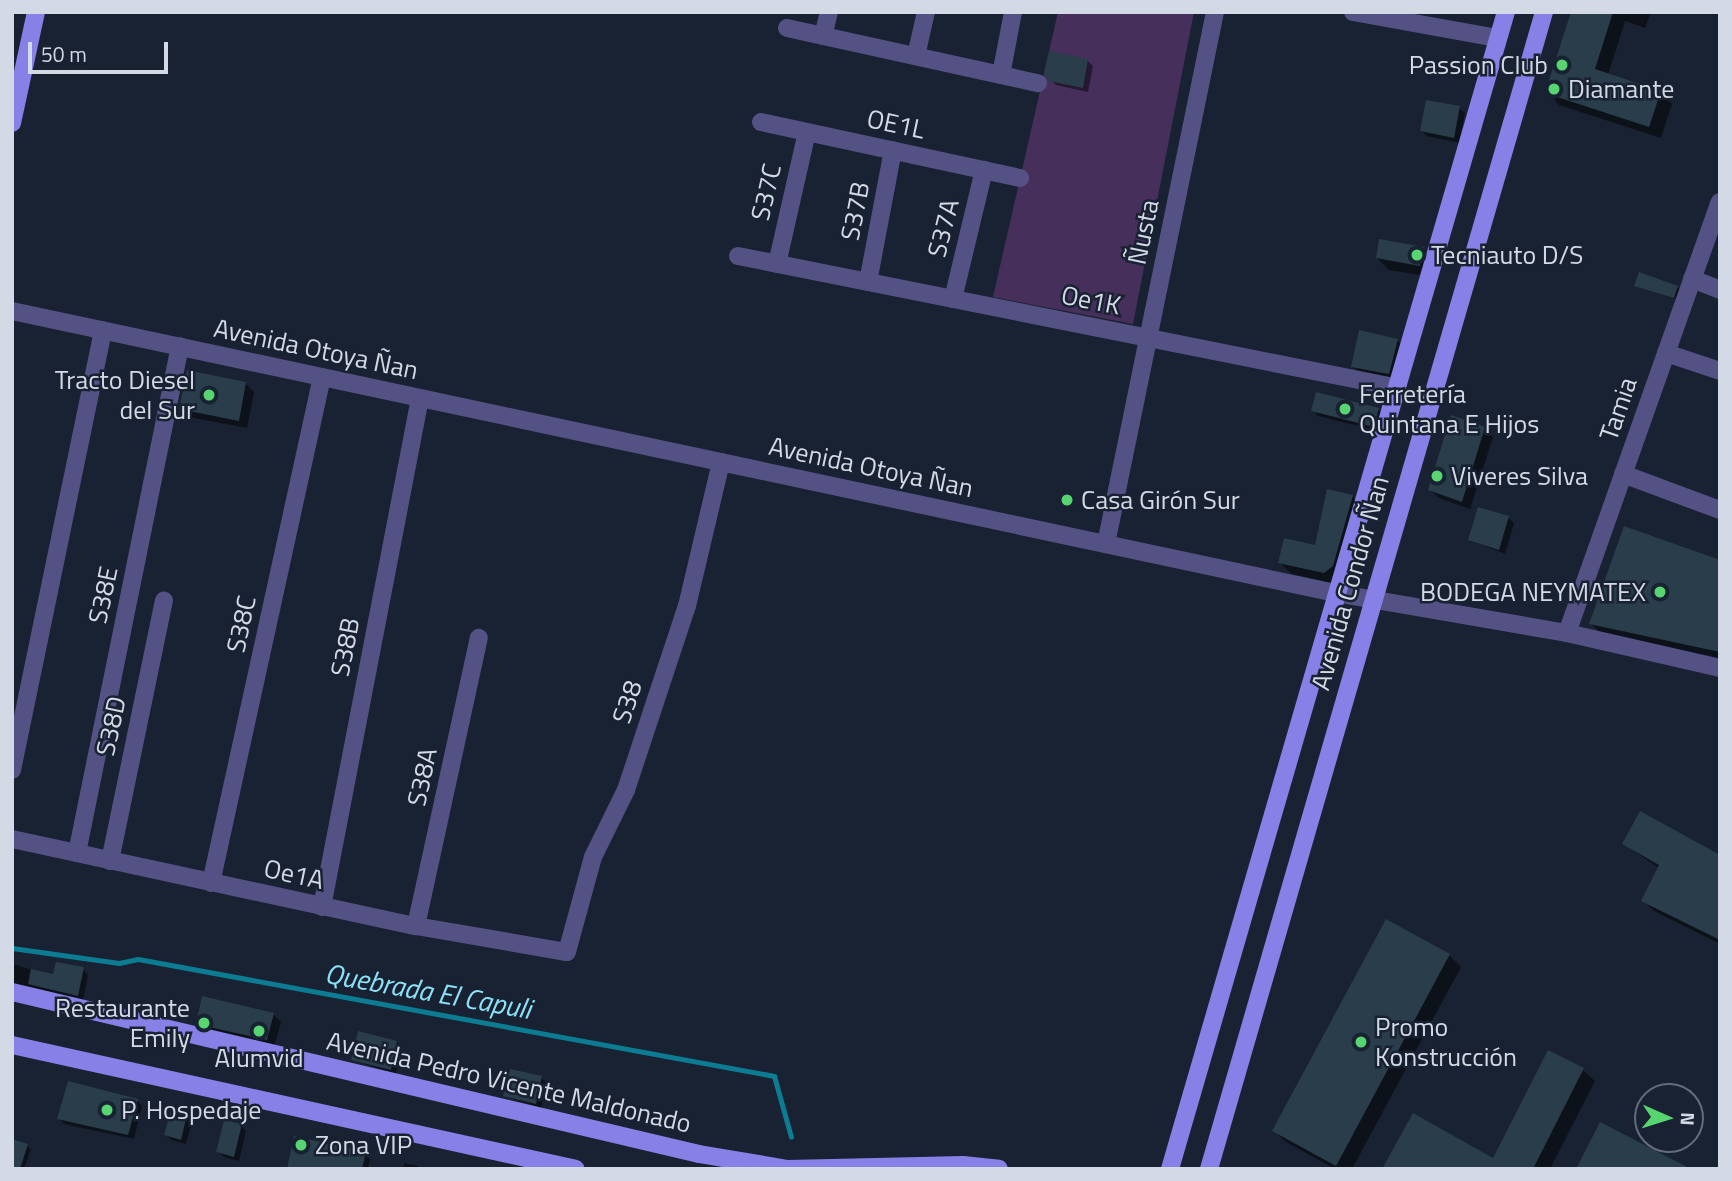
<!DOCTYPE html>
<html>
<head>
<meta charset="utf-8">
<style>
	body { margin:0 }
	#map { position:relative; width:1732px; height:1181px; overflow:hidden; background:#192232; font-family:"Titillium Web",sans-serif }
	div>[style] { position:absolute }
	.green>* { inset:0; background:#472f5c }
	.shadow>* { inset:0; background:#0007 }
	.stream>* { height:5px; margin:-2.5px; padding:0 2.5px; transform-origin:2.5px; border-radius:2.5px; background:#0c7c92 }
	.building>* { inset:0; background:#293d4a }
	.minor>* { height:18px; margin:-9px; padding:0 9px; transform-origin:9px; border-radius:9px; background:#545284 }
	.major>* { height:18px; margin:-9px; padding:0 9px; transform-origin:9px; border-radius:9px; background:#8780e7 }
	.dots>* { width:19px; height:19px; translate:-50% -50%; box-sizing:border-box; border:4px solid #192232; border-radius:50% }
	span { translate:-50% -50%; white-space:nowrap; text-align:center; line-height:1.15; -webkit-text-stroke:5px #192232; paint-order:stroke }
	.poi-label { font-size:26px; color:#d4dae5 }
	.right { translate:-100% -50%; text-align:right }
	.left { translate:0 -50%; text-align:left }
	.street-label { font-size:26px; color:#d4dae5 }
	.water-label { font-size:28px; color:#8ce2f8; font-style:italic }
	.frame { position:absolute; inset:0; border:14px solid #d4dae5; pointer-events:none }
	.north { position:absolute; left:1634px; top:1083px; width:70px; height:70px; box-sizing:border-box; background:#192232; border:2px solid #646c7a; border-radius:50%; rotate:93deg; font-size:19px; font-weight:700; line-height:28px; text-align:center; color:#d4dae5 }
	.north::after { content:''; display:block; margin:auto; width:24px; height:32px; background:#57d570; clip-path:polygon(50% 0,100% 100%,50% 72%,0 100%) }
	.scale { position:absolute; left:28px; top:42px; width:140px; height:32px; box-sizing:border-box; border:4px solid #d4dae5; border-top:0; padding-left:9px; font-size:21px; line-height:24px; white-space:nowrap; color:#d4dae5; -webkit-text-stroke:5px #192232; paint-order:stroke }
</style>
</head>
<body>
<div id="map">
	<div class="green">
		<i style="clip-path:polygon(1058px 12px,1194px 12px,1133px 324px,993px 297px)"></i>
	</div>
	<div class="shadow">
		<i style="clip-path:polygon(1576px 12px,1651px 12px,1645px 28px,1625px 21px,1608px 75px,1660px 93px,1672px 104px,1661px 138px,1559px 105px,1548px 93px)"></i>
		<i style="clip-path:polygon(1087px 60px,1093px 66px,1088px 92px,1056px 85px,1050px 79px)"></i>
		<i style="clip-path:polygon(1459px 108px,1465px 113px,1459px 143px,1427px 136px,1422px 131px)"></i>
		<i style="clip-path:polygon(1423px 249px,1435px 261px,1432px 277px,1389px 270px,1377px 258px)"></i>
		<i style="clip-path:polygon(1636px 285px,1677px 287px,1680px 289px,1676px 299px)"></i>
		<i style="clip-path:polygon(1397px 340px,1406px 349px,1397px 382px,1362px 375px,1353px 366px)"></i>
		<i style="clip-path:polygon(245px 383px,254px 392px,247px 428px,189px 417px,181px 408px)"></i>
		<i style="clip-path:polygon(1378px 409px,1384px 415px,1379px 431px,1318px 416px,1313px 410px)"></i>
		<i style="clip-path:polygon(1484px 429px,1493px 437px,1470px 509px,1439px 498px,1430px 490px)"></i>
		<i style="clip-path:polygon(1352px 496px,1363px 508px,1337px 584px,1292px 574px,1280px 563px,1317px 547px)"></i>
		<i style="clip-path:polygon(1508px 518px,1514px 523px,1505px 554px,1470px 540px)"></i>
		<i style="clip-path:polygon(1720px 561px,1720px 658px,1600px 632px,1591px 624px)"></i>
		<i style="clip-path:polygon(1624px 844px,1720px 857px,1720px 944px,1654px 911px,1643px 900px,1659px 868px)"></i>
		<i style="clip-path:polygon(1449px 955px,1461px 967px,1352px 1169px,1335px 1169px,1286px 1142px,1274px 1131px)"></i>
		<i style="clip-path:polygon(12px 964px,55px 976px,83px 969px,88px 975px,83px 1000px,12px 989px)"></i>
		<i style="clip-path:polygon(273px 1014px,281px 1022px,274px 1047px,206px 1031px,198px 1023px)"></i>
		<i style="clip-path:polygon(397px 1042px,402px 1048px,396px 1074px,353px 1060px)"></i>
		<i style="clip-path:polygon(1583px 1070px,1595px 1081px,1550px 1169px,1384px 1169px,1494px 1161px)"></i>
		<i style="clip-path:polygon(541px 1078px,547px 1083px,541px 1108px,505px 1096px)"></i>
		<i style="clip-path:polygon(137px 1101px,142px 1106px,134px 1139px,64px 1124px,59px 1118px)"></i>
		<i style="clip-path:polygon(187px 1113px,193px 1118px,186px 1144px,171px 1140px,166px 1135px)"></i>
		<i style="clip-path:polygon(241px 1126px,246px 1131px,239px 1161px,224px 1157px,218px 1152px)"></i>
		<i style="clip-path:polygon(27px 1146px,31px 1149px,24px 1169px,12px 1169px)"></i>
		<i style="clip-path:polygon(365px 1154px,370px 1159px,368px 1169px,289px 1169px)"></i>
		<i style="clip-path:polygon(404px 1163px,418px 1166px,420px 1169px,403px 1169px)"></i>
	</div>
	<div class="stream">
		<i style="left:12px;top:948px;width:108px;rotate:8deg"></i>
		<i style="left:119px;top:963px;width:19px;rotate:-12deg"></i>
		<i style="left:138px;top:959px;width:647px;rotate:10.42deg"></i>
		<i style="left:774px;top:1076px;width:63px;rotate:74.4deg"></i>
	</div>
	<div class="building">
		<i style="clip-path:polygon(1571px 12px,1613px 12px,1595px 69px,1661px 91px,1649px 127px,1545px 93px)"></i>
		<i style="clip-path:polygon(1049px 51px,1088px 59px,1083px 88px,1049px 81px,1044px 74px)"></i>
		<i style="clip-path:polygon(1426px 100px,1460px 106px,1454px 138px,1420px 131px)"></i>
		<i style="clip-path:polygon(1379px 239px,1424px 247px,1420px 266px,1376px 258px)"></i>
		<i style="clip-path:polygon(1639px 272px,1678px 286px,1674px 298px,1634px 286px)"></i>
		<i style="clip-path:polygon(1359px 330px,1398px 339px,1389px 374px,1351px 367px)"></i>
		<i style="clip-path:polygon(187px 370px,246px 382px,239px 421px,179px 409px)"></i>
		<i style="clip-path:polygon(1316px 392px,1379px 408px,1374px 427px,1311px 411px)"></i>
		<i style="clip-path:polygon(1451px 415px,1485px 427px,1462px 502px,1428px 490px)"></i>
		<i style="clip-path:polygon(1327px 489px,1353px 495px,1333px 566px,1324px 573px,1278px 563px,1284px 538px,1315px 545px)"></i>
		<i style="clip-path:polygon(1478px 507px,1509px 516px,1499px 550px,1468px 540px)"></i>
		<i style="clip-path:polygon(1624px 526px,1720px 560px,1720px 652px,1589px 624px)"></i>
		<i style="clip-path:polygon(1640px 811px,1720px 855px,1720px 940px,1641px 901px,1659px 865px,1622px 844px)"></i>
		<i style="clip-path:polygon(1386px 919px,1450px 954px,1336px 1166px,1272px 1131px)"></i>
		<i style="clip-path:polygon(56px 962px,84px 967px,78px 996px,28px 984px,31px 969px,53px 974px)"></i>
		<i style="clip-path:polygon(202px 996px,274px 1013px,267px 1040px,196px 1024px)"></i>
		<i style="clip-path:polygon(358px 1031px,397px 1041px,391px 1070px,351px 1060px)"></i>
		<i style="clip-path:polygon(1548px 1050px,1584px 1068px,1533px 1169px,1382px 1169px,1413px 1113px,1493px 1158px)"></i>
		<i style="clip-path:polygon(510px 1069px,542px 1076px,536px 1104px,503px 1096px)"></i>
		<i style="clip-path:polygon(68px 1081px,138px 1099px,128px 1135px,57px 1119px)"></i>
		<i style="clip-path:polygon(172px 1107px,188px 1111px,181px 1140px,164px 1135px)"></i>
		<i style="clip-path:polygon(224px 1120px,242px 1124px,234px 1157px,216px 1152px)"></i>
		<i style="clip-path:polygon(1600px 1122px,1691px 1169px,1576px 1169px)"></i>
		<i style="clip-path:polygon(294px 1136px,366px 1152px,362px 1169px,287px 1169px)"></i>
		<i style="clip-path:polygon(12px 1139px,28px 1144px,20px 1169px,12px 1169px)"></i>
	</div>
	<div class="minor">
		<i style="left:1353px;top:12px;width:147px;rotate:10.2deg"></i>
		<i style="left:787px;top:28px;width:257px;rotate:12.4deg"></i>
		<i style="left:823px;top:36px;width:25px;rotate:-76deg"></i>
		<i style="left:916px;top:56px;width:45px;rotate:-77.2deg"></i>
		<i style="left:1001px;top:75px;width:64px;rotate:-79.2deg"></i>
		<i style="left:761px;top:122px;width:265px;rotate:12.2deg"></i>
		<i style="left:738px;top:256px;width:669px;rotate:11.29deg"></i>
		<i style="left:777px;top:264px;width:135px;rotate:-77.2deg"></i>
		<i style="left:1692px;top:279px;width:30px;rotate:21deg"></i>
		<i style="left:868px;top:282px;width:134px;rotate:-79.3deg"></i>
		<i style="left:953px;top:299px;width:133px;rotate:-76.5deg"></i>
		<i style="left:12px;top:311px;width:1353px;rotate:12.03deg"></i>
		<i style="left:1335px;top:593px;width:235px;rotate:9.8deg"></i>
		<i style="left:1567px;top:633px;width:157px;rotate:12.9deg"></i>
		<i style="left:1666px;top:353px;width:57px;rotate:18.4deg"></i>
		<i style="left:1623px;top:474px;width:103px;rotate:20.4deg"></i>
		<i style="left:1106px;top:544px;width:543px;rotate:-78.42deg"></i>
		<i style="left:1567px;top:633px;width:457px;rotate:-70.5deg"></i>
		<i style="left:12px;top:770px;width:449px;rotate:-78.3deg"></i>
		<i style="left:12px;top:839px;width:413px;rotate:12.2deg"></i>
		<i style="left:416px;top:926px;width:153px;rotate:9.8deg"></i>
		<i style="left:567px;top:952px;width:98px;rotate:-74.7deg"></i>
		<i style="left:593px;top:857px;width:75px;rotate:-63.8deg"></i>
		<i style="left:626px;top:790px;width:194px;rotate:-71.7deg"></i>
		<i style="left:687px;top:606px;width:148px;rotate:-76.7deg"></i>
		<i style="left:77px;top:853px;width:517px;rotate:-78.52deg"></i>
		<i style="left:110px;top:861px;width:266px;rotate:-78.3deg"></i>
		<i style="left:211px;top:883px;width:518px;rotate:-77.63deg"></i>
		<i style="left:322px;top:907px;width:518px;rotate:-79.1deg"></i>
		<i style="left:416px;top:926px;width:295px;rotate:-77.7deg"></i>
	</div>
	<div class="major">
		<i style="left:12px;top:123px;width:114px;rotate:-77.8deg"></i>
		<i style="left:12px;top:992px;width:706px;rotate:13.27deg"></i>
		<i style="left:699px;top:1154px;width:90px;rotate:9.6deg"></i>
		<i style="left:788px;top:1169px;width:175px;rotate:-1.3deg"></i>
		<i style="left:963px;top:1165px;width:36px;rotate:6deg"></i>
		<i style="left:12px;top:1045px;width:577px;rotate:12.4deg"></i>
		<i style="left:1170px;top:1169px;width:1205px;rotate:-73.81deg"></i>
		<i style="left:1209px;top:1169px;width:1205px;rotate:-73.85deg"></i>
	</div>
	<div class="dots">
		<i style="left:1562px;top:65px;background:#57d570"></i>
		<i style="left:1554px;top:89px;background:#57d570"></i>
		<i style="left:1417px;top:255px;background:#57d570"></i>
		<i style="left:209px;top:395px;background:#57d570"></i>
		<i style="left:1345px;top:409px;background:#57d570"></i>
		<i style="left:1437px;top:476px;background:#57d570"></i>
		<i style="left:1067px;top:500px;background:#57d570"></i>
		<i style="left:1660px;top:592px;background:#57d570"></i>
		<i style="left:204px;top:1023px;background:#57d570"></i>
		<i style="left:259px;top:1031px;background:#57d570"></i>
		<i style="left:1361px;top:1042px;background:#57d570"></i>
		<i style="left:107px;top:1110px;background:#57d570"></i>
		<i style="left:301px;top:1145px;background:#57d570"></i>
	</div>
	<div class="poi-label">
		<span class="right" style="left:1548px;top:65px">Passion Club</span>
		<span class="left" style="left:1568px;top:89px">Diamante</span>
		<span class="left" style="left:1431px;top:255px">Tecniauto D/S</span>
		<span class="right" style="left:195px;top:395px">Tracto Diesel<br>del Sur</span>
		<span class="left" style="left:1359px;top:409px">Ferretería<br>Quintana E Hijos</span>
		<span class="left" style="left:1451px;top:476px">Viveres Silva</span>
		<span class="left" style="left:1081px;top:500px">Casa Girón Sur</span>
		<span class="right" style="left:1646px;top:592px">BODEGA NEYMATEX</span>
		<span class="right" style="left:190px;top:1023px">Restaurante<br>Emily</span>
		<span class="left" style="left:1375px;top:1042px">Promo<br>Konstrucción</span>
		<span style="left:259px;top:1058px">Alumvid</span>
		<span class="left" style="left:121px;top:1110px">P. Hospedaje</span>
		<span class="left" style="left:315px;top:1145px">Zona VIP</span>
	</div>
	<div class="street-label">
		<span style="left:896px;top:124px;rotate:12deg">OE1L</span>
		<span style="left:766px;top:192px;rotate:-77deg">S37C</span>
		<span style="left:855px;top:211px;rotate:-79deg">S37B</span>
		<span style="left:943px;top:228px;rotate:-76deg">S37A</span>
		<span style="left:1143px;top:232px;rotate:-78deg">Ñusta</span>
		<span style="left:1091px;top:300px;rotate:11deg">Oe1K</span>
		<span style="left:316px;top:349px;rotate:12deg">Avenida Otoya Ñan</span>
		<span style="left:1618px;top:409px;rotate:-71deg">Tamia</span>
		<span style="left:871px;top:467px;rotate:12deg">Avenida Otoya Ñan</span>
		<span style="left:1350px;top:583px;rotate:-74deg">Avenida Condor Ñan</span>
		<span style="left:103px;top:595px;rotate:-78deg">S38E</span>
		<span style="left:241px;top:624px;rotate:-78deg">S38C</span>
		<span style="left:345px;top:647px;rotate:-79deg">S38B</span>
		<span style="left:627px;top:702px;rotate:-72deg">S38</span>
		<span style="left:111px;top:726px;rotate:-78deg">S38D</span>
		<span style="left:422px;top:777px;rotate:-78deg">S38A</span>
		<span style="left:294px;top:874px;rotate:12deg">Oe1A</span>
		<span style="left:509px;top:1082px;rotate:13deg">Avenida Pedro Vicente Maldonado</span>
	</div>
	<div class="water-label">
		<span style="left:428px;top:991px;rotate:10deg">Quebrada El Capuli</span>
	</div>
	<div class="frame"></div>
	<div class="north">N</div>
	<div class="scale">50 m</div>
</div>
</body>
</html>
